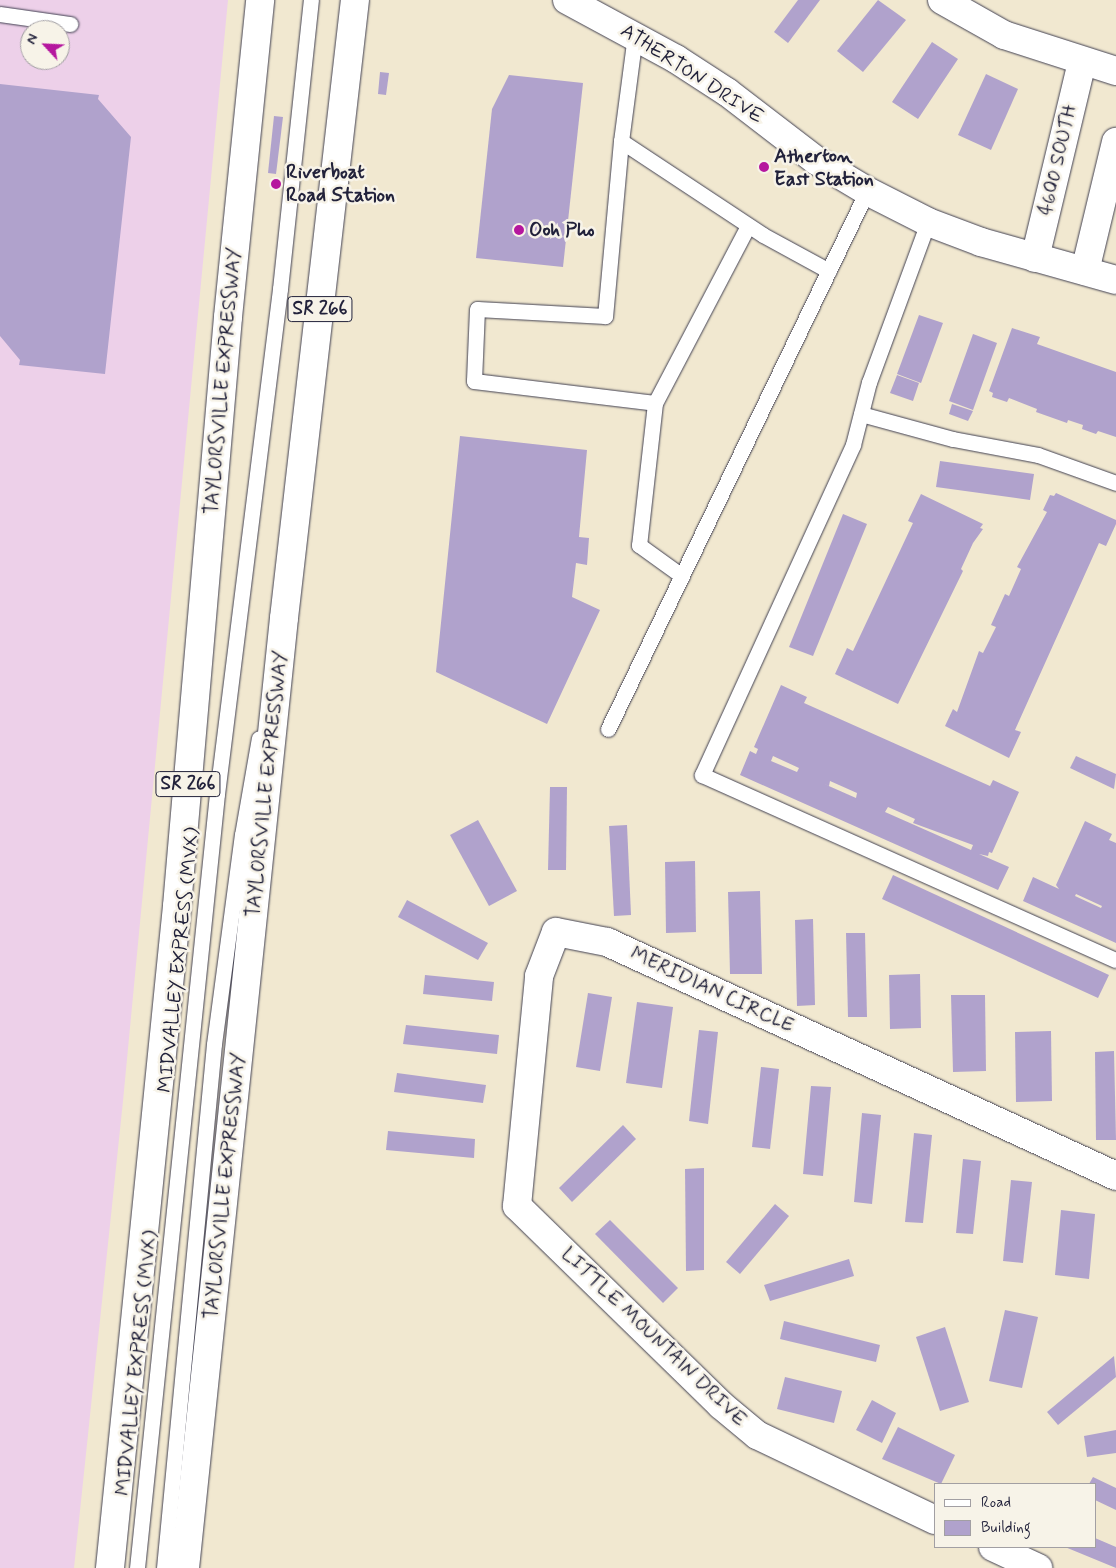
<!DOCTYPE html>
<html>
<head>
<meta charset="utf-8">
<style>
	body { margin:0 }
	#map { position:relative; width:1116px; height:1568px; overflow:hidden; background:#f1e8d0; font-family:Mynerve,sans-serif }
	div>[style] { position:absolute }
	.built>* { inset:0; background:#edd0e9 }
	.building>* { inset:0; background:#b0a2cc }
	.roads { filter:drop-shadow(0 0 1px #414051) drop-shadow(0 0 1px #414051) }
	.lane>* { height:15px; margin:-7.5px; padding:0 7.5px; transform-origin:7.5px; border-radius:7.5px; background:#fff }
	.street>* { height:28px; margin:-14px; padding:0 14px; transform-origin:14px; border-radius:14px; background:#fff }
	.secondary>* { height:28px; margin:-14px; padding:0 14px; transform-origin:14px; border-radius:14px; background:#fff }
	.primary>* { height:28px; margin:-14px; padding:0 14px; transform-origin:14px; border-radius:14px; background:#fff }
	.dots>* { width:14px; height:14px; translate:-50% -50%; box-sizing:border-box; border:2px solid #f7f3e8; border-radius:50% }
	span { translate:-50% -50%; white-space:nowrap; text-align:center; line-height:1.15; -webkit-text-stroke:5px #f7f3e8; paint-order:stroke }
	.shield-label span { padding:1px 4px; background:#f7f3e8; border:1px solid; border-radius:4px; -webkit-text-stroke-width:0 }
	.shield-label { font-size:19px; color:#22223b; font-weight:700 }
	.street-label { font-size:20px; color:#22223b }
	.poi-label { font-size:20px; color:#22223b; font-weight:700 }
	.left { translate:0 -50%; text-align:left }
	.legend { position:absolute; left:934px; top:1483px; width:162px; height:65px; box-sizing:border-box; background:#f7f3e8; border:1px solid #a29fa3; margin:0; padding:6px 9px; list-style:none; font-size:15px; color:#22223b }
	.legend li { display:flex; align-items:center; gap:10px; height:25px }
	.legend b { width:25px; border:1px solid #a29fa3 }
	.north { position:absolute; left:20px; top:20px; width:50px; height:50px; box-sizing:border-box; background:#f7f3e8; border:1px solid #a29fa3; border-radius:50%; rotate:295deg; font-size:14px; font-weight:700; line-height:20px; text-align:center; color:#22223b }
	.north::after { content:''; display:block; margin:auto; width:18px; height:22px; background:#b5179e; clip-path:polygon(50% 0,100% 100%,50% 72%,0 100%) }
</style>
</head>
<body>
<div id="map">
	<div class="built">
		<i style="clip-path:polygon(evenodd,0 0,228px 0,123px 1101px,74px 1568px,0 1568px,0 0,30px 30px,60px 30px,60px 60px,30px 60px,30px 30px)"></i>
	</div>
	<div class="building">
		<i style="clip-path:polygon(798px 0,820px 0,788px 43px,774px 32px)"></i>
		<i style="clip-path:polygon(878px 0,906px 20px,863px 72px,837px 51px)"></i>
		<i style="clip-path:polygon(932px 42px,958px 59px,918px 119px,892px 102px)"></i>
		<i style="clip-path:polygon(380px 72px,389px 73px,386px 95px,378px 94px)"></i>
		<i style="clip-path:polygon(986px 74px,1018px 89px,991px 150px,958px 135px)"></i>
		<i style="clip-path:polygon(509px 75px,583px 83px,563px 267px,476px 258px,492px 109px)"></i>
		<i style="clip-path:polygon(0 84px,99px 95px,98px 99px,131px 137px,105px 374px,19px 365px,20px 360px,0 336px)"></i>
		<i style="clip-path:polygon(274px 116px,283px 117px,276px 174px,268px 173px)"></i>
		<i style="clip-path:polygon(919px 315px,943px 323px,921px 383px,897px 374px)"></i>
		<i style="clip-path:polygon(1012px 328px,1040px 337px,1037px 344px,1116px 372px,1116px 437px,1098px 431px,1096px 434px,1082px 429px,1083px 425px,1068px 420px,1067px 423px,1036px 412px,1037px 409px,1009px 398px,1007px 402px,992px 397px,993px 393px,989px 391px)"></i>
		<i style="clip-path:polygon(973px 334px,997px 343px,973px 410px,949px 401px)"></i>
		<i style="clip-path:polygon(897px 375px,919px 383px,913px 401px,890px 393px)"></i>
		<i style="clip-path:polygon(952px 404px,973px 411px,968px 421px,949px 414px)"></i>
		<i style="clip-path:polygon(460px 436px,587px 450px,579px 537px,589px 538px,587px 565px,576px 563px,572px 597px,600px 610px,547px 724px,436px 672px)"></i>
		<i style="clip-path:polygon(940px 461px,1034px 474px,1030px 500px,936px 487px)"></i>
		<i style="clip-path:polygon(1056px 493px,1116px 520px,1116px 524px,1106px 546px,1099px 543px,1015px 730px,1021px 732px,1009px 758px,945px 726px,953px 709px,957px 712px,979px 651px,983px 653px,996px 627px,991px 625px,1005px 594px,1009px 596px,1021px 569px,1017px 567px,1047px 512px,1043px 510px,1050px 495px,1054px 496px)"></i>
		<i style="clip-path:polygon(921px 494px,983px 524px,980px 528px,983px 529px,973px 543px,961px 569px,963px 571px,898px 704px,835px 674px,847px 648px,853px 651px,913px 523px,908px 521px)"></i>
		<i style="clip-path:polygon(843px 514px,867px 524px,813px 656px,789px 647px)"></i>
		<i style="clip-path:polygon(evenodd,781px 685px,807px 697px,804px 703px,990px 786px,993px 780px,1019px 792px,992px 853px,989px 852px,988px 856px,979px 854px,1009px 867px,998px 890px,740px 775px,750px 751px,756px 754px,758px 749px,754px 747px,781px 685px,773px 756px,799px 768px,797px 772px,771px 761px,773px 756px,781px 685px,830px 781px,857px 793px,856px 798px,822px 783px,829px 786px,830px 781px,781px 685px,888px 807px,915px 819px,913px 823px,973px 845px,971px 850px,885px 812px,888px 807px)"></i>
		<i style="clip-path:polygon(1076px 756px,1116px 774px,1114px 789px,1070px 768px)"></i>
		<i style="clip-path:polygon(550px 787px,567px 787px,566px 870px,548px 870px)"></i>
		<i style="clip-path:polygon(478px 820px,517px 891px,489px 906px,450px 835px)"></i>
		<i style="clip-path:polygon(evenodd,1085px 821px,1112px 834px,1109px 840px,1116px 843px,1116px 943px,1023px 901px,1033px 877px,1059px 889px,1056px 885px,1085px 821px,1076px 894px,1102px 906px,1101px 908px,1075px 896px,1076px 894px)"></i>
		<i style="clip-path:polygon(627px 825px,631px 915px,614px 916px,609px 826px)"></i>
		<i style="clip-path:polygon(695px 861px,696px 932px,666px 933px,665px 862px)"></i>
		<i style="clip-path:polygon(893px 875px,1109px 975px,1098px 998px,882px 899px)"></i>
		<i style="clip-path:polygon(760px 891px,762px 974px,730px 974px,728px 892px)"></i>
		<i style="clip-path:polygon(407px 900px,488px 943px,478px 960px,398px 917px)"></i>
		<i style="clip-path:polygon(813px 919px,815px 1005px,797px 1006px,795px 920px)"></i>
		<i style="clip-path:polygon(846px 933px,865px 933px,867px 1017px,848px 1017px)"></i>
		<i style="clip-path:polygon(920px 974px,921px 1028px,890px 1029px,889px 975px)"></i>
		<i style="clip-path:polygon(425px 975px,494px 982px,492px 1001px,423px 994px)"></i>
		<i style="clip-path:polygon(588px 993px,612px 997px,600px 1071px,576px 1067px)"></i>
		<i style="clip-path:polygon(951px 995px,985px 995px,986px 1071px,953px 1072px)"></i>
		<i style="clip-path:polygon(637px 1002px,673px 1007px,662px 1088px,626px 1083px)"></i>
		<i style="clip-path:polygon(406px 1025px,499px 1035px,497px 1054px,403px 1044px)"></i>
		<i style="clip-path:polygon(699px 1030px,718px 1032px,708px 1124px,689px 1121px)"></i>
		<i style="clip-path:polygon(1051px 1031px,1052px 1101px,1016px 1102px,1015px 1032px)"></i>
		<i style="clip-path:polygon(1114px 1051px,1116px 1140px,1096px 1140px,1095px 1052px)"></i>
		<i style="clip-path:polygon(761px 1067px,779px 1069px,770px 1149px,752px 1147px)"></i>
		<i style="clip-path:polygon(397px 1073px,486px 1085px,483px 1103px,394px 1092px)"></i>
		<i style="clip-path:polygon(811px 1086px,831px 1087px,823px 1176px,803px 1174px)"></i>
		<i style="clip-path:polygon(862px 1113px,881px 1115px,872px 1204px,854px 1202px)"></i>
		<i style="clip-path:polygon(623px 1125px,636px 1139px,572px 1202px,559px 1188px)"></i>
		<i style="clip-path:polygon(388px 1131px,475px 1139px,474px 1158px,386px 1150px)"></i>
		<i style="clip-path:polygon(914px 1133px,932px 1135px,923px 1223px,905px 1222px)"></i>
		<i style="clip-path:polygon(963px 1159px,981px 1161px,973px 1234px,956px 1233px)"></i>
		<i style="clip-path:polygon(704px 1168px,704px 1270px,686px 1271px,685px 1169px)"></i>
		<i style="clip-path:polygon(1011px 1180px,1032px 1182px,1023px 1263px,1003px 1261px)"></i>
		<i style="clip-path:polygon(775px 1204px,789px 1216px,740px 1274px,726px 1262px)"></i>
		<i style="clip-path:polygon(1061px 1210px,1095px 1214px,1089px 1279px,1055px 1275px)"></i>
		<i style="clip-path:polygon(610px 1220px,678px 1288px,663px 1303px,595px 1234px)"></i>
		<i style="clip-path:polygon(849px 1259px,854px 1276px,770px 1301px,764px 1285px)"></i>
		<i style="clip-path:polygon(1005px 1310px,1038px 1317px,1022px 1388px,989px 1381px)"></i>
		<i style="clip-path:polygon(784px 1321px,880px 1345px,876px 1362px,780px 1339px)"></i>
		<i style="clip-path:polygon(945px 1327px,969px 1402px,940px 1411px,916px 1337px)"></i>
		<i style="clip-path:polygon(1114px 1356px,1116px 1377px,1058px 1425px,1047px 1412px)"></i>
		<i style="clip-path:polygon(785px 1377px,842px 1391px,834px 1423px,777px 1409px)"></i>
		<i style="clip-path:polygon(872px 1400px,896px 1413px,882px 1443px,856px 1430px)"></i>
		<i style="clip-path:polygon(898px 1427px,955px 1455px,941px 1484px,882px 1459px)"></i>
		<i style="clip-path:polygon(1116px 1430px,1116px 1453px,1087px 1457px,1084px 1436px)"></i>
		<i style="clip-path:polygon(1093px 1477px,1116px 1488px,1116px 1510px,1095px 1500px,1095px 1484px,1089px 1484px)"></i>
		<i style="clip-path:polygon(1095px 1538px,1116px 1547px,1116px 1568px,1065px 1547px,1095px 1547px)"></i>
	</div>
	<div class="roads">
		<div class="lane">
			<i style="left:0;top:14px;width:71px;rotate:8.1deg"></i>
			<i style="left:635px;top:35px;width:107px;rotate:97.5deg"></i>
			<i style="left:621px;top:141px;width:170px;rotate:33.5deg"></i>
			<i style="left:763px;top:235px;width:75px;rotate:28.6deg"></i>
			<i style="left:621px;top:141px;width:176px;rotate:95.2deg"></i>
			<i style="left:605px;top:316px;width:128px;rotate:-176.9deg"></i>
			<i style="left:477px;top:309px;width:72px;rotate:92.4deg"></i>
			<i style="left:474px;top:381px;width:182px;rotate:6.9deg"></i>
			<i style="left:655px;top:403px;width:200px;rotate:-62.3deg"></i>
			<i style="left:928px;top:222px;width:171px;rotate:110.2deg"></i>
			<i style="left:869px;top:382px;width:65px;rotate:104.3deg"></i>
			<i style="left:853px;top:445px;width:363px;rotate:114.6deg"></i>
			<i style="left:702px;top:775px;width:453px;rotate:24.1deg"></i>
			<i style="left:655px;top:403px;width:143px;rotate:96.4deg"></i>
			<i style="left:639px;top:545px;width:53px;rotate:35.8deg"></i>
			<i style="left:861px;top:414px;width:95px;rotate:15.2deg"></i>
			<i style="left:953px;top:439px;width:86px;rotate:10.7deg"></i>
			<i style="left:1038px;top:455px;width:83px;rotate:19.7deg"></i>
			<i style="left:608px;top:729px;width:597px;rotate:-64.29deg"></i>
			<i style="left:137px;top:1568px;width:778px;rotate:-84.1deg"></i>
			<i style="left:217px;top:794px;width:509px;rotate:-82.89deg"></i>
			<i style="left:280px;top:289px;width:291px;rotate:-83.9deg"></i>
			<i style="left:164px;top:1568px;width:526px;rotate:-84.55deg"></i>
			<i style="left:214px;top:1044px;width:211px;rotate:-82.4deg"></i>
			<i style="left:242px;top:835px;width:98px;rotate:-80.1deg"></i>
		</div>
		<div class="street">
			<i style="left:942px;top:0;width:71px;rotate:29.4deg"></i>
			<i style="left:1004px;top:35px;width:118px;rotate:17.8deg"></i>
			<i style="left:1035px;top:258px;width:202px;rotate:-76.5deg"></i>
			<i style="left:1085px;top:271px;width:133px;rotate:-76.5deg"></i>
			<i style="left:935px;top:1520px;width:197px;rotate:-154.5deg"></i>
			<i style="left:757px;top:1435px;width:47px;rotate:-140.2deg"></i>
			<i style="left:721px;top:1405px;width:285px;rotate:-135.7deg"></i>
			<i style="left:517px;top:1206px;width:231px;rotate:-84.5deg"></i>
			<i style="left:539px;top:976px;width:47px;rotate:-68.9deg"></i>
			<i style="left:556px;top:932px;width:52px;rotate:11.1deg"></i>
			<i style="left:607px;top:942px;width:560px;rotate:24.69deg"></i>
			<i style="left:993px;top:1547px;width:50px;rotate:25deg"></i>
		</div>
		<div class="secondary">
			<i style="left:567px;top:0;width:124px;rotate:28.4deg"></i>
			<i style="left:676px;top:59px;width:61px;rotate:32.9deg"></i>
			<i style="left:727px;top:92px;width:113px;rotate:37.5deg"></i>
			<i style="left:817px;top:161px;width:58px;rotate:31deg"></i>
			<i style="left:867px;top:191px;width:68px;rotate:26.9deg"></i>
			<i style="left:928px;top:222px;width:57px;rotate:20.7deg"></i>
			<i style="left:981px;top:242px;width:140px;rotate:15.7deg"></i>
		</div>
		<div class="primary">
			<i style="left:110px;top:1568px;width:665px;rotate:-84.22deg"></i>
			<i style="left:177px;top:906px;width:591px;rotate:-85.05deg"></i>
			<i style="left:228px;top:317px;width:319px;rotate:-84.2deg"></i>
			<i style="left:185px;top:1568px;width:955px;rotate:-84.05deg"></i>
			<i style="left:284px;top:618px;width:622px;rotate:-83.45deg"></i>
		</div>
	</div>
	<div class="dots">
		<i style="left:764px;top:167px;background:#b5179e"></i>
		<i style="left:276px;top:184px;background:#b5179e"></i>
		<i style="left:519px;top:230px;background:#b5179e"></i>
	</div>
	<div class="shield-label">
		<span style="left:320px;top:309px">SR 266</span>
		<span style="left:188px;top:784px">SR 266</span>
	</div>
	<div class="street-label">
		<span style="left:692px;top:74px;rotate:33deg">ATHERTON DRIVE</span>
		<span style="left:1058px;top:160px;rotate:-77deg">4600 SOUTH</span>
		<span style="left:223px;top:381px;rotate:-85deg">TAYLORSVILLE EXPRESSWAY</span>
		<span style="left:267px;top:784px;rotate:-84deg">TAYLORSVILLE EXPRESSWAY</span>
		<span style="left:179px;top:960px;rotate:-84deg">MIDVALLEY EXPRESS (MVX)</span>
		<span style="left:712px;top:990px;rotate:25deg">MERIDIAN CIRCLE</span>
		<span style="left:225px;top:1186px;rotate:-84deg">TAYLORSVILLE EXPRESSWAY</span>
		<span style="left:654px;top:1337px;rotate:44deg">LITTLE MOUNTAIN DRIVE</span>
		<span style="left:137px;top:1363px;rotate:-84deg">MIDVALLEY EXPRESS (MVX)</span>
	</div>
	<div class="poi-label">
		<span class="left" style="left:774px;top:168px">Atherton<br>East Station</span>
		<span class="left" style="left:286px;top:184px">Riverboat<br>Road Station</span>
		<span class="left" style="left:529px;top:230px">Ooh Pho</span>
	</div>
	<ul class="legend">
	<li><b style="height:6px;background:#fff"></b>Road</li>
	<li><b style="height:14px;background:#b0a2cc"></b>Building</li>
	</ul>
	<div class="north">N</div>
</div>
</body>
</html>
